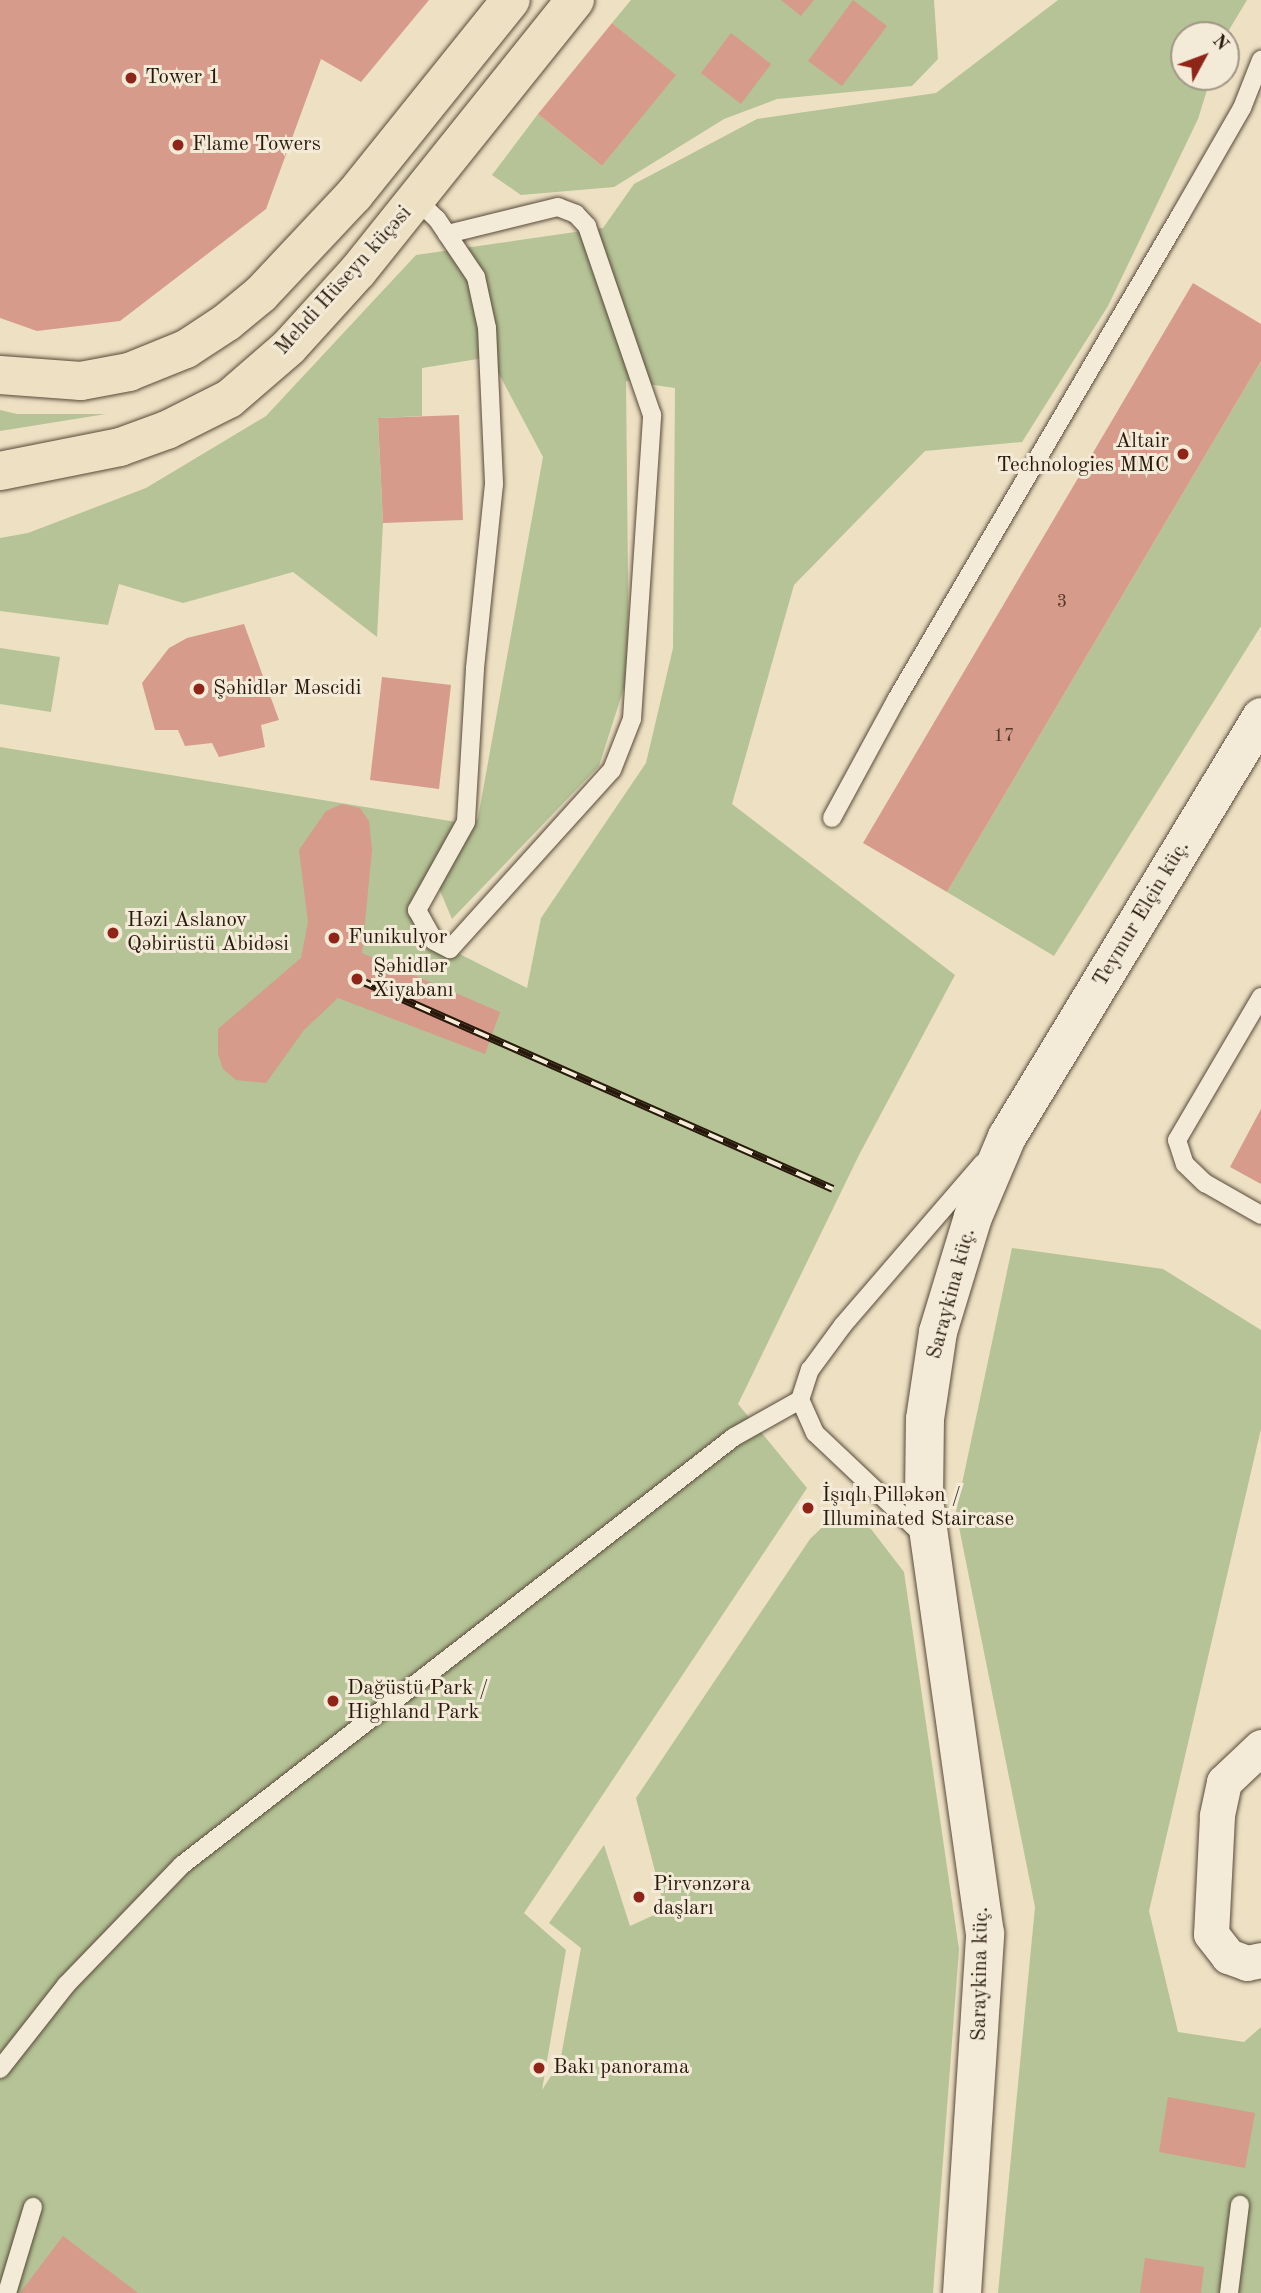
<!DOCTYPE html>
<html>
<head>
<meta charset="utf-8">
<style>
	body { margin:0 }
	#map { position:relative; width:1261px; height:2293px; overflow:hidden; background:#ede0c3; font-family:"Old Standard TT",serif }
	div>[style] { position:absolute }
	.green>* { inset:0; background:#b5c396 }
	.building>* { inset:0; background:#d69b8a }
	.roads { filter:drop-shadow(0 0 2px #584a39) drop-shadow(0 0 2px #584a39) }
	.service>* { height:18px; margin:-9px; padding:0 9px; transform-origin:9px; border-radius:9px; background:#f3ebd8 }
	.minor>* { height:35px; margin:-17.5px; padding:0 17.5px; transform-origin:17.5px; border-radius:17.5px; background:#f3ebd8 }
	.tertiary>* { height:38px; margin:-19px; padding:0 19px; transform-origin:19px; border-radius:19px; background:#f3ebd8 }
	.primary>* { height:38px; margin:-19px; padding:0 19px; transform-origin:19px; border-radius:19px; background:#ede0c3 }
	.rail>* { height:8px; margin-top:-4px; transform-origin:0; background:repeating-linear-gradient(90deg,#f3ebd8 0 16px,#27180b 0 32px); box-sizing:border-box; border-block:2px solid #27180b }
	.dots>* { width:19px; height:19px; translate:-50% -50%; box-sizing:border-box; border:4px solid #f3ebd8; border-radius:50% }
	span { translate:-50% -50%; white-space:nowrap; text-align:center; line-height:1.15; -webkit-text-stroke:6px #f3ebd8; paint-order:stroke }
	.number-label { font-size:18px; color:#53392b }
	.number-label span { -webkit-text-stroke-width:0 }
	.poi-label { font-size:21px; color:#27180b }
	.left { translate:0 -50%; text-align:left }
	.right { translate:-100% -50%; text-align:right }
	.street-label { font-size:21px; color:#27180b }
	.north { position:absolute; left:1170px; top:21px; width:70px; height:70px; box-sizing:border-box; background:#f3ebd8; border:2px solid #a19786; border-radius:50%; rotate:49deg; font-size:19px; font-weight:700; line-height:28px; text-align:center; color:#27180b }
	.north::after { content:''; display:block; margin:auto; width:24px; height:32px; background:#8f2418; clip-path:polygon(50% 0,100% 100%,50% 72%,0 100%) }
</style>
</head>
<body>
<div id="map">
	<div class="green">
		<i style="clip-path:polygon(631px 0,934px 0,938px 59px,912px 86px,777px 99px,724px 119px,614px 187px,521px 195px,492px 175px,538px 114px,602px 166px,675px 75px,612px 23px)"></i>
		<i style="clip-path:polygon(1058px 0,1247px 0,1226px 35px,1184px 35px,1184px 77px,1211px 77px,1198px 119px,1108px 306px,1022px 442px,925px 451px,794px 585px,732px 804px,955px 975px,859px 1155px,738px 1404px,807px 1488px,524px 1913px,566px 1950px,542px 2090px,560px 2062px,581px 1948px,549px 1923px,604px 1845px,630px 1926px,665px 1910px,636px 1798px,810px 1539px,837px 1513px,871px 1529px,904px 1572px,959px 1949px,933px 2293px,0 2293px,0 747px,462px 823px,417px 910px,434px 941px,527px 988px,541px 918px,646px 763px,673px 648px,675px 388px,626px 381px,629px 672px,599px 766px,452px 919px,438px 886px,478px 818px,543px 457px,490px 357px,422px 368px,422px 416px,378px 418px,383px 523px,377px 637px,293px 572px,183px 603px,119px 584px,108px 625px,0 611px,0 538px,28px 533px,146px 488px,266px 416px,416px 255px,603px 228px,634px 184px,757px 119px,936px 93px)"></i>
		<i style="clip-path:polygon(1261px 361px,1261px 626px,1054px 956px,947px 892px)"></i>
		<i style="clip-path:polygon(0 410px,17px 414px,106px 414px,0 431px)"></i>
		<i style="clip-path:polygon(0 648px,60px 657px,51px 712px,0 704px)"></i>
		<i style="clip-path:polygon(1012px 1248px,1163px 1269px,1261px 1330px,1261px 1429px,1149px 1911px,1178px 2032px,1244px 2042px,1261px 2027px,1261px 2293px,998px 2293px,1035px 1907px,956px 1512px)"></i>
	</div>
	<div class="building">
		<i style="clip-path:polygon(0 0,429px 0,361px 82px,321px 59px,266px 209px,120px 321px,37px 331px,0 318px)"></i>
		<i style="clip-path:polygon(781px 0,814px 0,801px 16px)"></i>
		<i style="clip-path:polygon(853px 0,887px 26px,842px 86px,808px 61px)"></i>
		<i style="clip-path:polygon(612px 23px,676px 75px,602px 166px,538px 114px)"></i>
		<i style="clip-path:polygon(731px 33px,771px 64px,741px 104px,701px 73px)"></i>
		<i style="clip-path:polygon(1193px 283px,1261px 324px,1261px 361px,947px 892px,863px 843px)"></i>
		<i style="clip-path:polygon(459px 415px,463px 520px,383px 523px,378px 418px)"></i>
		<i style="clip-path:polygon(244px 624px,279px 720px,261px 725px,265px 747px,219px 757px,212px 743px,185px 746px,178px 730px,155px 730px,142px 683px,169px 648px,187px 638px)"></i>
		<i style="clip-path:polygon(382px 677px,451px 685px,439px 789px,370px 780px)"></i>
		<i style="clip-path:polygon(342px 804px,360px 808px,369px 821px,372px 850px,362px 953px,500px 1012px,485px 1054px,338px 998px,304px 1030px,266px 1083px,236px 1080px,223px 1069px,218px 1054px,218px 1029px,301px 958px,308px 922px,299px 850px,326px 811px)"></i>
		<i style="clip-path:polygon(1261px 1109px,1261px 1184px,1230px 1167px)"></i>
		<i style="clip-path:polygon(1168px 2097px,1255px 2113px,1245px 2168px,1159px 2152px)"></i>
		<i style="clip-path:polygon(63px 2236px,138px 2293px,20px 2293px)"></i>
		<i style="clip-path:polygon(1145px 2258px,1204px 2267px,1201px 2293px,1140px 2293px)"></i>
	</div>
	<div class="roads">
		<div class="service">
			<i style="left:416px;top:199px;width:29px;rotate:44deg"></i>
			<i style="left:437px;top:219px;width:18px;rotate:56deg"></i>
			<i style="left:447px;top:234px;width:52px;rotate:56deg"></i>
			<i style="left:476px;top:277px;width:52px;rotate:77.8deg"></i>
			<i style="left:487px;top:328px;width:156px;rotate:87.4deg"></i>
			<i style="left:494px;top:484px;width:186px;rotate:95.9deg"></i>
			<i style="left:475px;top:669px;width:153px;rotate:93.4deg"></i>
			<i style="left:466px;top:822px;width:101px;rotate:119.1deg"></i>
			<i style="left:417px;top:910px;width:35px;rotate:61deg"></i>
			<i style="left:434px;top:941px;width:18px;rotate:27deg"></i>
			<i style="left:450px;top:949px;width:241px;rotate:-47.9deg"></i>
			<i style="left:612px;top:770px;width:55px;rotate:-68.6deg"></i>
			<i style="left:632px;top:719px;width:305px;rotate:-86.2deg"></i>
			<i style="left:652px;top:415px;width:200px;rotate:-109deg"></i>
			<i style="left:587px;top:226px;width:16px;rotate:-133deg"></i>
			<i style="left:576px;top:214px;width:19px;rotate:-159deg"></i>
			<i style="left:558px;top:207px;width:114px;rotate:166.3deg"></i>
			<i style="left:832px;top:818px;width:134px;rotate:-61.5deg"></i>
			<i style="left:896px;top:700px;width:563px;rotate:-59.61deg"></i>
			<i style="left:1181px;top:214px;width:122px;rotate:-60.1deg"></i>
			<i style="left:1242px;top:108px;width:52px;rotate:-68.4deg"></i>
			<i style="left:1261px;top:997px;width:166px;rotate:120.4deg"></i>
			<i style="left:1177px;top:1140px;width:25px;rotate:72deg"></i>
			<i style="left:1185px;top:1164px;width:28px;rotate:44deg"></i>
			<i style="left:1205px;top:1183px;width:64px;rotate:29.7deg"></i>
			<i style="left:925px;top:1537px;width:151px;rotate:-136.6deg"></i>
			<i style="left:815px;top:1433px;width:36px;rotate:-114deg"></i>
			<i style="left:800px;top:1400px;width:32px;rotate:-72deg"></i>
			<i style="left:810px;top:1370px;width:56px;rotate:-53.7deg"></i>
			<i style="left:843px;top:1325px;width:214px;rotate:-49.2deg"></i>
			<i style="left:0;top:2069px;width:107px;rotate:-51.8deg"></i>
			<i style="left:66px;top:1985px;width:167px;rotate:-46deg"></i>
			<i style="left:182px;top:1865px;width:698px;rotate:-37.79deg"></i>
			<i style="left:734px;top:1437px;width:76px;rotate:-29.3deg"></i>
			<i style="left:7px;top:2293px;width:90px;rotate:-73.2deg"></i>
			<i style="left:1229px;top:2293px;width:89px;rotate:-82.9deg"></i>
		</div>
		<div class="minor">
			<i style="left:1261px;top:1747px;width:51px;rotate:136.6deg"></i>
			<i style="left:1224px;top:1782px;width:35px;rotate:102deg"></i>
			<i style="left:1217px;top:1816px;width:118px;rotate:92.9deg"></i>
			<i style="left:1211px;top:1934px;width:28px;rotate:52deg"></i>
			<i style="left:1228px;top:1956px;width:20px;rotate:20deg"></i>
			<i style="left:1247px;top:1963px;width:14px;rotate:-12deg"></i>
		</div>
		<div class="tertiary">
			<i style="left:962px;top:2293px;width:360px;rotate:-86.3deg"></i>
			<i style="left:985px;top:1934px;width:440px;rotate:-98deg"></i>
			<i style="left:924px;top:1498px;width:79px;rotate:-89.3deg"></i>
			<i style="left:925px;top:1419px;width:88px;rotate:-81.5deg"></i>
			<i style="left:938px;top:1332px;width:120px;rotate:-73.1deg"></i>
			<i style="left:973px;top:1217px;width:87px;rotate:-67deg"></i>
			<i style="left:1007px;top:1137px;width:491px;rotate:-58.8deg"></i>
		</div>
		<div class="primary">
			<i style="left:0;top:375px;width:81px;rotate:4.2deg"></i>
			<i style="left:81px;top:381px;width:49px;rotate:-10.6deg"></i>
			<i style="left:129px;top:372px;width:61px;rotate:-22deg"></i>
			<i style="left:186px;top:349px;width:49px;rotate:-33.4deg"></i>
			<i style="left:227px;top:322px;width:44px;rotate:-39.5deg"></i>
			<i style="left:261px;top:294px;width:136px;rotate:-46.8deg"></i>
			<i style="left:354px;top:195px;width:250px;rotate:-51.2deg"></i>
			<i style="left:0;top:471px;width:122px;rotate:-11.3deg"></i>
			<i style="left:120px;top:447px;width:50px;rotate:-19.9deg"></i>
			<i style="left:167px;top:430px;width:69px;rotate:-26.6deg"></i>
			<i style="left:229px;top:399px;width:79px;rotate:-40.9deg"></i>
			<i style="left:289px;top:347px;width:103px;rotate:-47.8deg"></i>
			<i style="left:358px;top:271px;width:347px;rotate:-51.3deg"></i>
		</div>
	</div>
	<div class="rail">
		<i style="left:357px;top:979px;width:520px;rotate:23.81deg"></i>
	</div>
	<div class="dots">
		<i style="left:131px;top:78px;background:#8f2418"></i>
		<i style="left:178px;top:145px;background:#8f2418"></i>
		<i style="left:1183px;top:454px;background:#8f2418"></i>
		<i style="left:199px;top:689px;background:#8f2418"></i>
		<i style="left:113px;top:933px;background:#8f2418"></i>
		<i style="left:334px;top:938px;background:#8f2418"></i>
		<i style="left:357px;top:979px;background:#8f2418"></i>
		<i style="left:808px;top:1508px;background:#8f2418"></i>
		<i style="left:333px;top:1701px;background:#8f2418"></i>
		<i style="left:639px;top:1897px;background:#8f2418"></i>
		<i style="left:539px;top:2068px;background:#8f2418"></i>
	</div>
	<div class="number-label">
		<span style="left:1062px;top:602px">3</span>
		<span style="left:1004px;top:736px">17</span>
	</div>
	<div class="poi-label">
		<span class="left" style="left:145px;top:78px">Tower 1</span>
		<span class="left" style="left:192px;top:145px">Flame Towers</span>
		<span class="right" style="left:1169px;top:454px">Altair<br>Technologies MMC</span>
		<span class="left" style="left:213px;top:689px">Şəhidlər Məscidi</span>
		<span class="left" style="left:127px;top:933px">Həzi Aslanov<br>Qəbirüstü Abidəsi</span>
		<span class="left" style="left:348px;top:938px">Funikulyor</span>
		<span class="left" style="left:373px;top:979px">Şəhidlər<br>Xiyabanı</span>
		<span class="left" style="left:822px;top:1508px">İşıqlı Pilləkən /<br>Illuminated Staircase</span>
		<span class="left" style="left:347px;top:1701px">Dağüstü Park /<br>Highland Park</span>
		<span class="left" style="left:653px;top:1897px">Pirvənzəra<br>daşları</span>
		<span class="left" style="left:553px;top:2068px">Bakı panorama</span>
	</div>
	<div class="street-label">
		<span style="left:344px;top:281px;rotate:-48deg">Mehdi Hüseyn küçəsi</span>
		<span style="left:1142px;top:914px;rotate:-59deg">Teymur Elçin küç.</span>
		<span style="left:952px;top:1294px;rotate:-75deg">Saraykina küç.</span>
		<span style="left:981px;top:1974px;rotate:-89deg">Saraykina küç.</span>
	</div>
	<div class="north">N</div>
</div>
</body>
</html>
